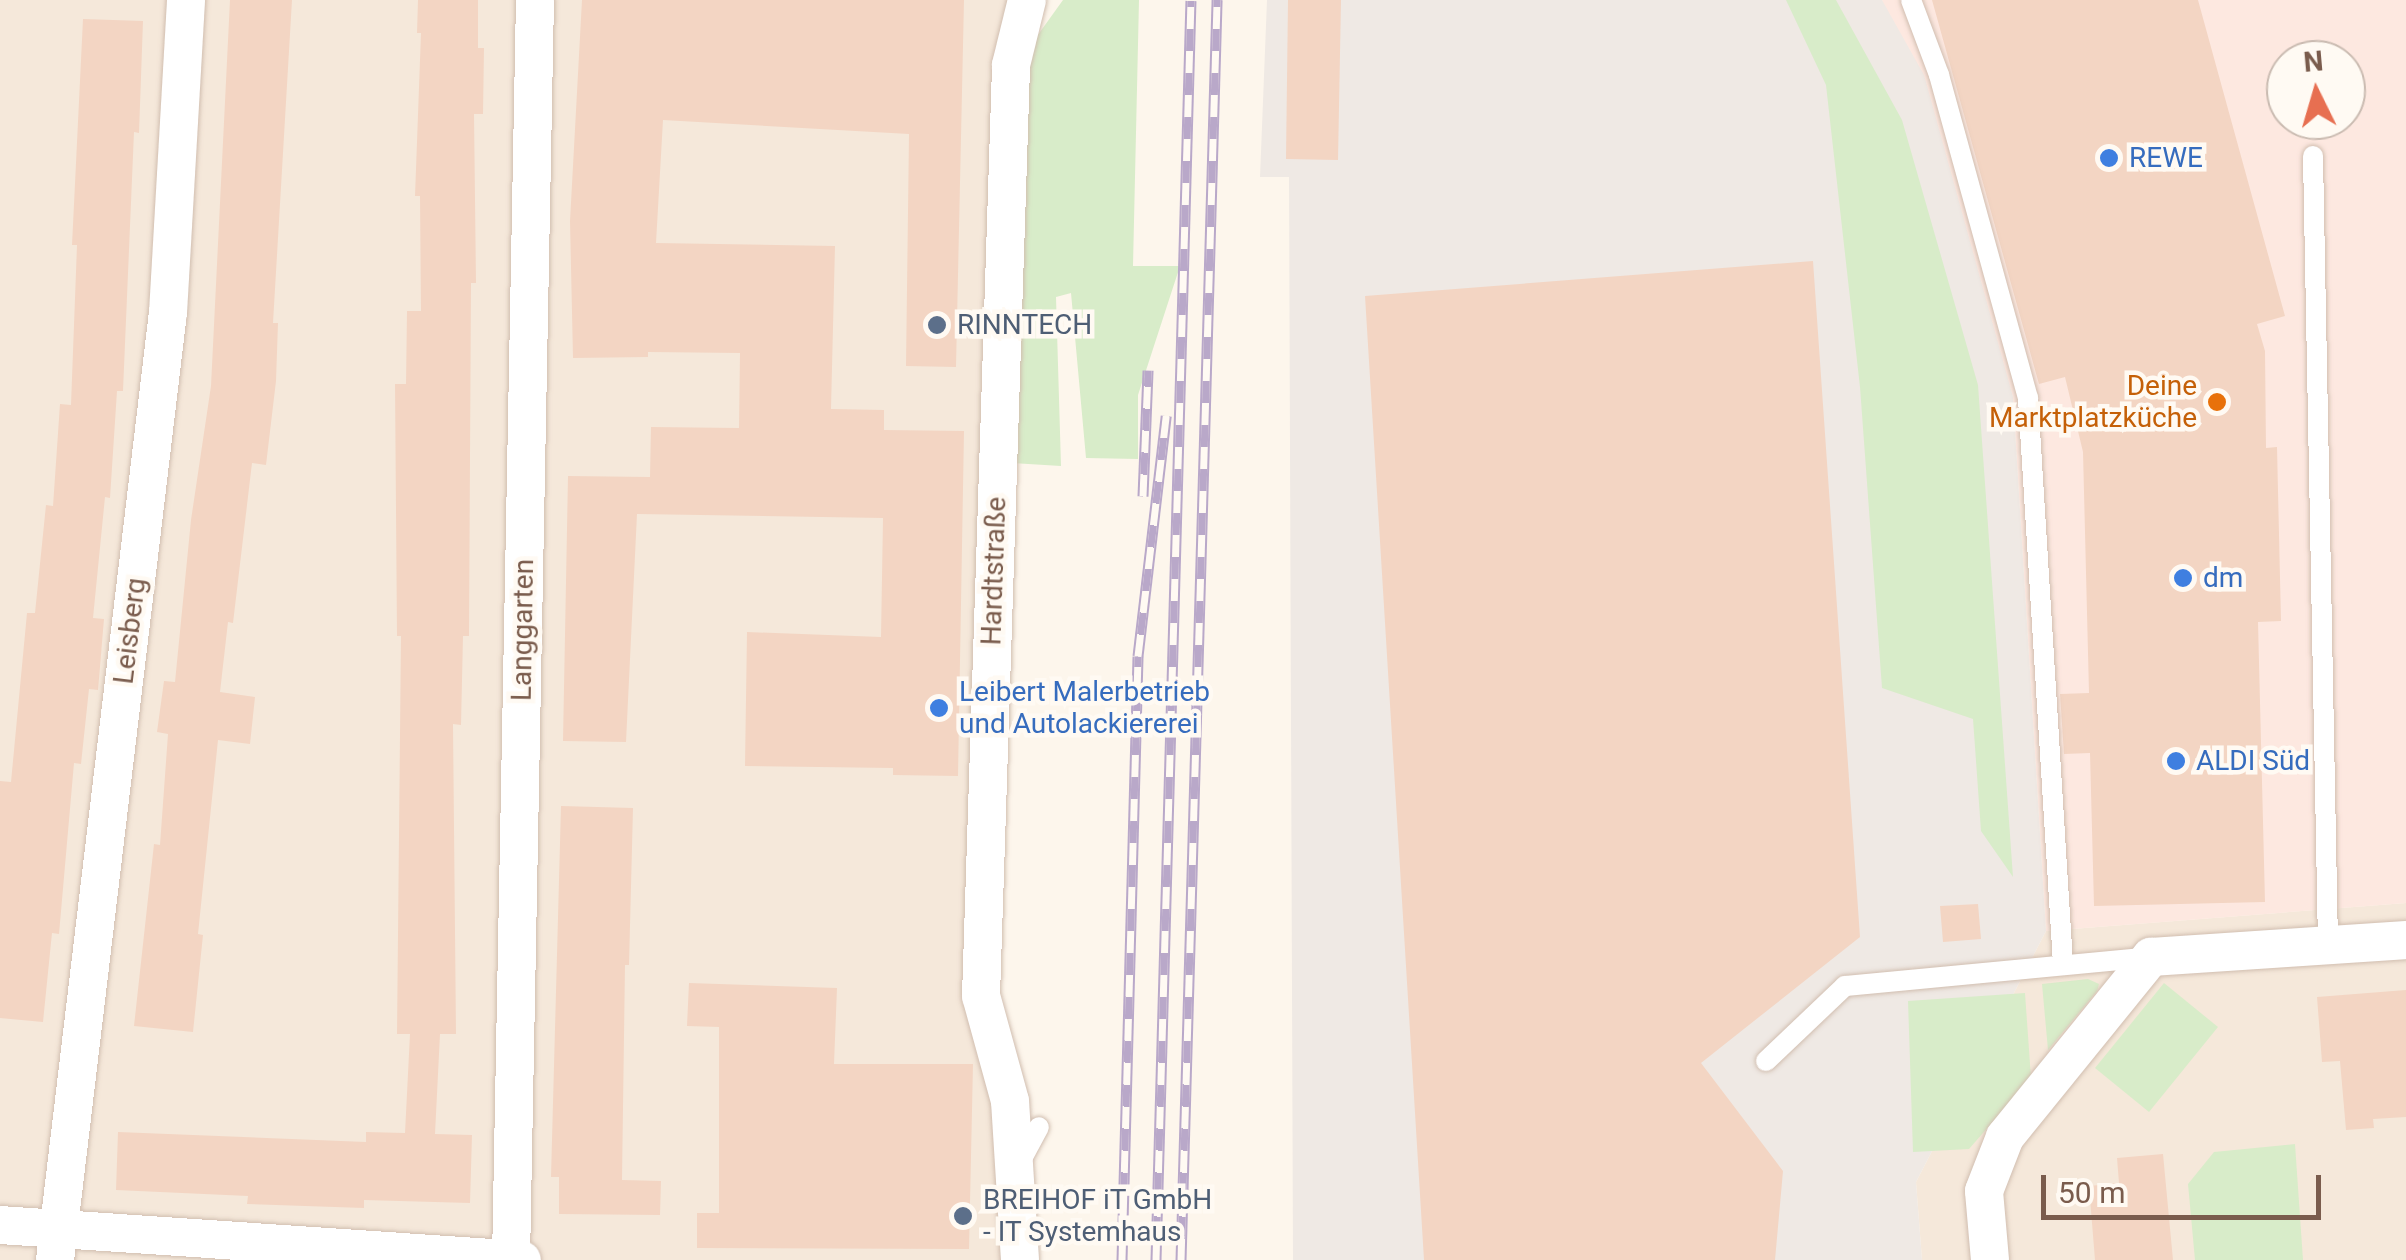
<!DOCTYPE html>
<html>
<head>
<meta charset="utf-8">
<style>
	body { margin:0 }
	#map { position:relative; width:2406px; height:1260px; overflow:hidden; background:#fdf6ec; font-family:Roboto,sans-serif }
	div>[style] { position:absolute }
	.residential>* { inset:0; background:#f5e8da }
	.commercial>* { inset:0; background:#fde8e0 }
	.industrial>* { inset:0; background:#efe9e4 }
	.green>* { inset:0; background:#d8ecc9 }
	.building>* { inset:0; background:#f3d5c3 }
	.roads { filter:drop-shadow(0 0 2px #d1beb0) drop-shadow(0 0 2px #d1beb0) }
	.service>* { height:20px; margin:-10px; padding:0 10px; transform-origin:10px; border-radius:10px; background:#fff }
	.minor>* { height:38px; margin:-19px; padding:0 19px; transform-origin:19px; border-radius:19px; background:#fff }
	.rail>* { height:11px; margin-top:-5.5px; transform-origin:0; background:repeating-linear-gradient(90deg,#fffaf3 0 22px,#b9a8c9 0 44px); box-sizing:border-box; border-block:2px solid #b9a8c9 }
	.dots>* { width:28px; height:28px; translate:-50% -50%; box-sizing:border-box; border:5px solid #fffaf3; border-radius:50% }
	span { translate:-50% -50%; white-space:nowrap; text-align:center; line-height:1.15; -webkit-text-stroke:9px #fffaf3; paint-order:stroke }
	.shop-label { font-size:28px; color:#366cbe }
	.left { translate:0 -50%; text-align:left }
	.service-label { font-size:28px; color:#4e5e75 }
	.food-label { font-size:28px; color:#c56008 }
	.right { translate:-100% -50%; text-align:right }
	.street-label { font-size:28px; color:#7a5c4d }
	.north { position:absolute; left:2266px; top:40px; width:100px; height:100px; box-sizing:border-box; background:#fffaf3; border:2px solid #cabbb1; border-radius:50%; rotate:355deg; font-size:28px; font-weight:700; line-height:40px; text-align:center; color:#7a5c4d }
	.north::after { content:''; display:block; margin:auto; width:35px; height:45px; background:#e76f51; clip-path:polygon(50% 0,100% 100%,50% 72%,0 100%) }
	.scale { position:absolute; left:2041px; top:1175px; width:280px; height:45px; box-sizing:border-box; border:5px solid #7a5c4d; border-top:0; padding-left:12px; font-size:30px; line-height:35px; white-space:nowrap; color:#7a5c4d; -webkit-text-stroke:8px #fffaf3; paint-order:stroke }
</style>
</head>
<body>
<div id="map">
	<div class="residential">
		<i style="clip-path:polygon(0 0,1023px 0,981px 996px,1012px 1260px,0 1260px)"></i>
		<i style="clip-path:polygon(2406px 903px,2406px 1260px,1922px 1260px,1916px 1182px,2046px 931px)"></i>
	</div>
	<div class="commercial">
		<i style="clip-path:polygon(evenodd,1882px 0,2406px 0,2406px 903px,2046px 931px,2013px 397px,1882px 0,2286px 60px,2346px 60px,2346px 120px,2286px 120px,2286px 60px)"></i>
	</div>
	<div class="industrial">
		<i style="clip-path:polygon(1267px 0,1882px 0,1924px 75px,2013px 397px,2046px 931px,1916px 1182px,1922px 1260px,1293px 1260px,1289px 177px,1260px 177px)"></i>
	</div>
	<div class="green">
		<i style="clip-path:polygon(1063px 0,1139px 0,1133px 266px,1180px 266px,1138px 395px,1138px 459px,1086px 458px,1071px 293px,1056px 297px,1061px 466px,1011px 463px,1017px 64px)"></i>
		<i style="clip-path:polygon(1786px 0,1836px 0,1902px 120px,1978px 385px,2013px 877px,1981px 831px,1973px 719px,1882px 688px,1860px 387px,1826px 85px)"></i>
		<i style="clip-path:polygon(2088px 979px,2099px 984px,2097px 991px,2048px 1050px,2042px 984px)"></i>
		<i style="clip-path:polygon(2164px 983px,2218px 1027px,2149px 1112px,2095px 1068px)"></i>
		<i style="clip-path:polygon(2025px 993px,2031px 1078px,1969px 1149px,1913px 1152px,1908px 1001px)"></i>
		<i style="clip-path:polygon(2295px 1144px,2303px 1260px,2195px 1260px,2188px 1184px,2214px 1152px)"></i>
	</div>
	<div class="building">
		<i style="clip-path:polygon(230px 0,292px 0,273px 323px,278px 323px,276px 381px,266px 465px,252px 463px,233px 623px,228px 622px,220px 692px,255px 697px,250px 744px,218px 740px,198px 934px,203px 935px,193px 1032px,134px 1026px,154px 844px,160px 845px,168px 734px,157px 732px,164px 681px,175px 682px,191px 520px,211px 386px)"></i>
		<i style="clip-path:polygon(418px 0,478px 0,478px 48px,484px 48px,483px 114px,474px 114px,476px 283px,471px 283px,469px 636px,463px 636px,461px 725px,453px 724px,456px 1034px,440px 1034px,435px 1134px,472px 1135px,470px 1203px,364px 1200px,364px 1208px,247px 1204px,248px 1196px,116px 1190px,118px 1132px,366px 1142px,366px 1132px,405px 1133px,410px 1034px,397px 1034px,401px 636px,397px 636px,395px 384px,406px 384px,407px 311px,421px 311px,420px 196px,415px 196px,421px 33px,417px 33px)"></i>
		<i style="clip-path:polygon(582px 0,964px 0,956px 367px,906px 366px,909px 134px,663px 120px,656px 243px,835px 246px,831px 409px,884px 410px,884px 430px,964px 431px,958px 776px,893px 775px,893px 768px,745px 766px,747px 632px,881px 637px,883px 518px,637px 514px,626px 742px,563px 741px,568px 476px,650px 477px,651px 427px,739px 428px,740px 353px,648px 352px,648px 357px,573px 358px,570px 221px)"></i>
		<i style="clip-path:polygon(1288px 0,1341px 0,1338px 160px,1286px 159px)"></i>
		<i style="clip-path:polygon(1932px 0,2198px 0,2285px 316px,2257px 324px,2265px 351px,2266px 448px,2277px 447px,2281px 621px,2258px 622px,2265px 902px,2094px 906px,2090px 753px,2064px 754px,2060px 694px,2089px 693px,2083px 452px,2065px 377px,2039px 384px)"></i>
		<i style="clip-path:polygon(83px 19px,143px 21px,139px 133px,134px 132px,123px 391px,117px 391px,110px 498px,105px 497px,93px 618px,104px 619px,98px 690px,89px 689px,81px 764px,74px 763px,59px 934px,52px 933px,43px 1022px,0 1018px,0 781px,11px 782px,27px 613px,35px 613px,46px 505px,53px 506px,60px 404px,71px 405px,77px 245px,72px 245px)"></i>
		<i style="clip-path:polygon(1813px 261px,1860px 937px,1701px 1063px,1783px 1171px,1775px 1260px,1424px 1260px,1365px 296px)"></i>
		<i style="clip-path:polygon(561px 806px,633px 808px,629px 965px,625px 965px,622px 1180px,661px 1181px,660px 1215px,559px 1214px,559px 1177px,551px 1177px)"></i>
		<i style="clip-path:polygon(1978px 904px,1981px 939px,1943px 942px,1940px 906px)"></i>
		<i style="clip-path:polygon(689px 983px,837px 988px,834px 1064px,973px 1064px,969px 1249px,697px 1248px,697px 1213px,719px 1213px,719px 1027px,687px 1026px)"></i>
		<i style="clip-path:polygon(2406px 990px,2406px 1117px,2373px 1119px,2374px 1128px,2346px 1130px,2340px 1061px,2322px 1062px,2317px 997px)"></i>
		<i style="clip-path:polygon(2163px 1154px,2173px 1260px,2095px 1260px,2089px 1186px,2119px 1183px,2117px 1158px)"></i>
	</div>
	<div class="roads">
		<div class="service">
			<i style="left:1911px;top:0;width:80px;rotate:69.5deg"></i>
			<i style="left:1939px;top:75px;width:335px;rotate:74.6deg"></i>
			<i style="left:2028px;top:398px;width:566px;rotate:86.46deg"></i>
			<i style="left:2313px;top:156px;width:789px;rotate:88.91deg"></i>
			<i style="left:1766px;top:1061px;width:109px;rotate:-43.5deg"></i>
			<i style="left:1845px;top:986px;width:305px;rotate:-5.4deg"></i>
			<i style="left:1018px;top:1166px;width:44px;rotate:-61.7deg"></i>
		</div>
		<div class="minor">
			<i style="left:0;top:1225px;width:523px;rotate:3.84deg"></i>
			<i style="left:55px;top:1260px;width:954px;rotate:-83.2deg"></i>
			<i style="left:168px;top:313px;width:314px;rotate:-86.7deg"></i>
			<i style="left:511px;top:1260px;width:1260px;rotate:-88.91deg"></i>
			<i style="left:1020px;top:1260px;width:159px;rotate:-93.6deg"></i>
			<i style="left:1010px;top:1101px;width:109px;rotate:-105.4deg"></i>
			<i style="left:981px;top:996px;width:931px;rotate:-88.15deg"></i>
			<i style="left:1011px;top:65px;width:67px;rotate:-76.2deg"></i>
			<i style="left:1990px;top:1260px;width:69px;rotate:-95deg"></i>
			<i style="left:1984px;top:1191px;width:58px;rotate:-68.7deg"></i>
			<i style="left:2005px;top:1137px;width:232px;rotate:-51deg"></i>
			<i style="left:2151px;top:957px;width:256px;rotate:-3.8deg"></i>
		</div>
	</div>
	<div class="rail">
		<i style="left:1143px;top:496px;width:126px;rotate:-87.7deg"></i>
		<i style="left:1122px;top:1260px;width:604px;rotate:-88.48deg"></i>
		<i style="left:1138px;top:656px;width:242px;rotate:-83.3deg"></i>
		<i style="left:1156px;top:1260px;width:1260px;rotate:-88.41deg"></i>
		<i style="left:1181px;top:1260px;width:1261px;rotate:-88.36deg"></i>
	</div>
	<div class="dots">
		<i style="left:2109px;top:158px;background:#3f7fe0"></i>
		<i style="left:937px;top:325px;background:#5c6f8a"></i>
		<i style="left:2217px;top:402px;background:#e8710a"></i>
		<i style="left:2183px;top:578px;background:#3f7fe0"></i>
		<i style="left:939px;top:708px;background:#3f7fe0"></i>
		<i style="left:2176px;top:761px;background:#3f7fe0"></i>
		<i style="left:963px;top:1216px;background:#5c6f8a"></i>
	</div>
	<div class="shop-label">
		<span class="left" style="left:2129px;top:158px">REWE</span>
		<span class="left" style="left:2203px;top:578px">dm</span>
		<span class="left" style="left:959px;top:708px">Leibert Malerbetrieb<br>und Autolackiererei</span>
		<span class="left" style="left:2196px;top:761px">ALDI Süd</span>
	</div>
	<div class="service-label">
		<span class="left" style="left:957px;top:325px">RINNTECH</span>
		<span class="left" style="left:983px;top:1216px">BREIHOF iT GmbH<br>- IT Systemhaus</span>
	</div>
	<div class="food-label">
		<span class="right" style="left:2197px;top:402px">Deine<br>Marktplatzküche</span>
	</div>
	<div class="street-label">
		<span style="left:994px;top:571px;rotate:-88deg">Hardtstraße</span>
		<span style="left:523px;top:630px;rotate:-89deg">Langgarten</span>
		<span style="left:130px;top:631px;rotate:-83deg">Leisberg</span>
	</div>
	<div class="north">N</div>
	<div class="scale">50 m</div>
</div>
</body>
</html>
